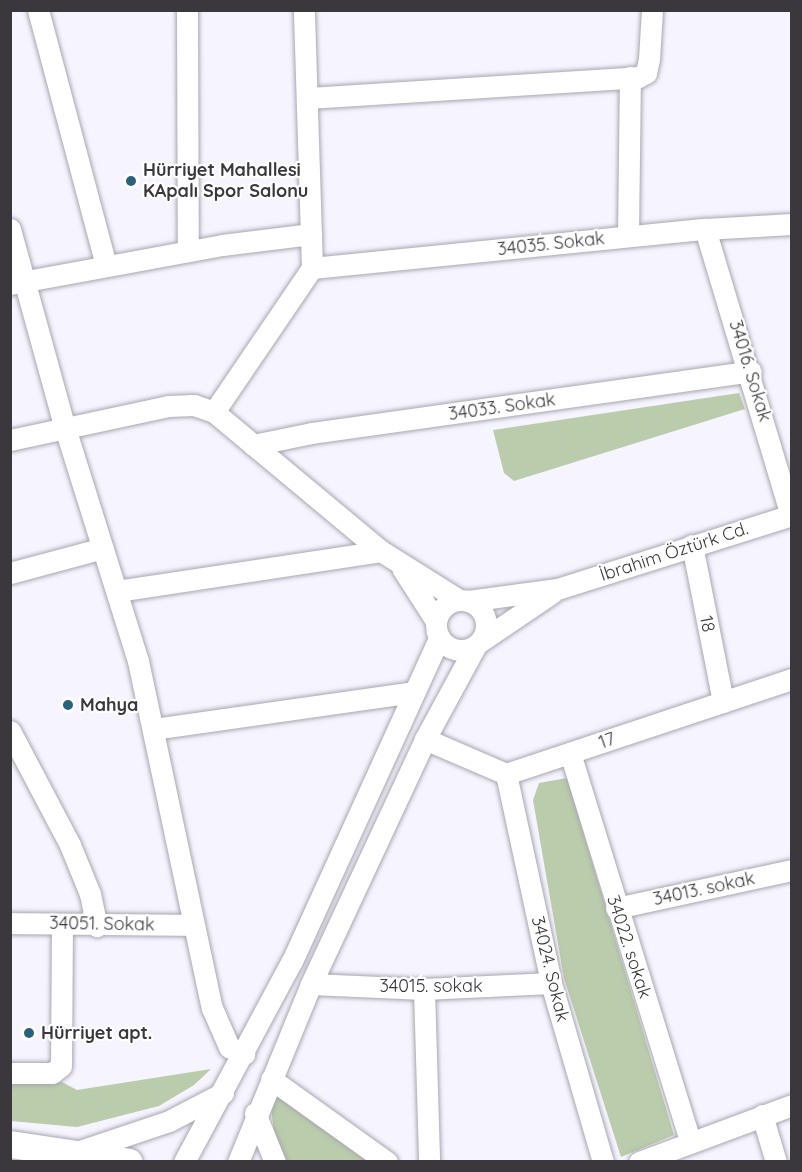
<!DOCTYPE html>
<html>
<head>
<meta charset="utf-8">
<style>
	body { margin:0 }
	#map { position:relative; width:802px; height:1172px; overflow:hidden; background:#f6f4fe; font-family:Quicksand,sans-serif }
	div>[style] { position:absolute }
	.green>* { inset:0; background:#baccab }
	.roads { filter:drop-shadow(0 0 2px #a8a6b0) drop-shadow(0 0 2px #a8a6b0) }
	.minor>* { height:21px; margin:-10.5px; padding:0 10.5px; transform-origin:10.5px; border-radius:10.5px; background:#fff }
	.minor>.ring { margin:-10.5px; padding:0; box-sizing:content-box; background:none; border:21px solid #fff; border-radius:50% }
	.major>* { height:27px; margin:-13.5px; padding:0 13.5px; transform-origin:13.5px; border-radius:13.5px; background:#fff }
	.dots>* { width:16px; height:16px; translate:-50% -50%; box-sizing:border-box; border:3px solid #fff; border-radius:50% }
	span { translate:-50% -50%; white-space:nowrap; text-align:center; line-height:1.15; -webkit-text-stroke:4.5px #fff; paint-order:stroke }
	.poi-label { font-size:18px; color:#3a383d; font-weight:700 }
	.left { translate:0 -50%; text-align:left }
	.street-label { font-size:18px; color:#3a383d }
	.frame { position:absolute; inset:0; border:12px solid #3a383d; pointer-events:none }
</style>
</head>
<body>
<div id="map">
	<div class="green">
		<i style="clip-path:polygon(739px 393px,745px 409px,514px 481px,504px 473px,493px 430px)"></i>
		<i style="clip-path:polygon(567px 778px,674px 1135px,621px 1157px,564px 978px,533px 800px,539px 783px)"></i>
		<i style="clip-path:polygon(211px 1069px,194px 1085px,159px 1106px,77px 1127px,11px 1121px,11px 1082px,62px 1082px,77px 1090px)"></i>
		<i style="clip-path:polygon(279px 1094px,383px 1161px,287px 1161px,276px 1145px,270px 1102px)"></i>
	</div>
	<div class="roads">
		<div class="minor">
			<i style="left:38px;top:10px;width:265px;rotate:75.1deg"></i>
			<i style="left:187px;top:10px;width:241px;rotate:89.8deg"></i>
			<i style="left:308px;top:98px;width:331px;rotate:-3.6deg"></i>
			<i style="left:638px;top:77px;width:9px;rotate:-27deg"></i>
			<i style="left:646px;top:73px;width:14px;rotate:-78deg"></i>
			<i style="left:649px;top:59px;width:49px;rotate:-86.5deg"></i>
			<i style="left:10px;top:229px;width:206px;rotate:74.6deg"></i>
			<i style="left:65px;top:428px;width:244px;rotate:72.6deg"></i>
			<i style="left:138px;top:661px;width:355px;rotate:78deg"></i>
			<i style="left:212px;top:1008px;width:43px;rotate:66.4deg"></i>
			<i style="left:229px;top:1047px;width:17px;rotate:25deg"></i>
			<i style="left:705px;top:229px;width:299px;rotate:73.3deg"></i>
			<i style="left:628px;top:236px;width:159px;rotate:-89.3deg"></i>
			<i style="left:312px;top:268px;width:395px;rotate:-5.7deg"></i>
			<i style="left:705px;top:229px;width:87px;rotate:-3.3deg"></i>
			<i style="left:10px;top:284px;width:216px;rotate:-10.4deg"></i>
			<i style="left:222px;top:245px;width:90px;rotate:-7deg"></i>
			<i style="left:214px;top:412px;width:174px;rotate:-55.8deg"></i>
			<i style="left:312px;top:268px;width:258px;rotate:-91.8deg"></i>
			<i style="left:10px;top:440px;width:162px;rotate:-12.1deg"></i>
			<i style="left:168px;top:406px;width:26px;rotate:-2deg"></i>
			<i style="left:194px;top:405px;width:21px;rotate:19deg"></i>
			<i style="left:214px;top:412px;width:217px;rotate:39.8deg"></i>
			<i style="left:381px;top:551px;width:92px;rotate:32.1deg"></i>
			<i style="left:253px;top:445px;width:60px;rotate:-11.5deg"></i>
			<i style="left:312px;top:433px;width:443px;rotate:-8deg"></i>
			<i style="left:692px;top:545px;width:160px;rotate:78.8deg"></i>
			<i style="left:402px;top:568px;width:63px;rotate:57.3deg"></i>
			<i style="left:10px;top:573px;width:96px;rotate:-15deg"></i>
			<i style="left:117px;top:591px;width:267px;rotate:-8.6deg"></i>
			<i class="ring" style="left:436px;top:600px;width:29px;height:29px"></i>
			<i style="left:468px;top:601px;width:90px;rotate:-7.7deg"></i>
			<i style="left:557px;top:589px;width:246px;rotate:-17.5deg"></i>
			<i style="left:481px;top:641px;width:86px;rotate:-34.1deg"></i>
			<i style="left:154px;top:729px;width:262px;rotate:-8.1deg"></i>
			<i style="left:10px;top:731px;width:129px;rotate:62.2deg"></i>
			<i style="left:70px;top:845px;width:53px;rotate:67.8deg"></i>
			<i style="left:90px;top:894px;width:33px;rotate:78deg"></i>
			<i style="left:425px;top:739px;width:88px;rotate:23.4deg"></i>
			<i style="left:506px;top:774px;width:301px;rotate:-18.4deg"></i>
			<i style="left:570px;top:753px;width:406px;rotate:72.8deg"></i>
			<i style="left:506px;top:774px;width:214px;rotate:77.8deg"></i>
			<i style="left:551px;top:983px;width:186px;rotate:73.8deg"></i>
			<i style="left:616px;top:908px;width:180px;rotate:-12.2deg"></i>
			<i style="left:10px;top:923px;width:183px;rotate:0.6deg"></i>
			<i style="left:311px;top:984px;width:113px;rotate:2.5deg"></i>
			<i style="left:424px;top:989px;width:127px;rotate:-2.7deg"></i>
			<i style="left:424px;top:989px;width:173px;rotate:88.3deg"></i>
			<i style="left:10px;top:1073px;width:42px"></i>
			<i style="left:52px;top:1073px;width:11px;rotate:-38deg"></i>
			<i style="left:61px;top:1066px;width:142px;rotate:-89.6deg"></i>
			<i style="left:271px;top:1079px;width:143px;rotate:35.6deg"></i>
			<i style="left:255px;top:1113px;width:53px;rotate:67.8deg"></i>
			<i style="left:762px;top:1115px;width:49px;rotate:73.4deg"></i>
			<i style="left:74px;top:1153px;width:100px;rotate:-18.6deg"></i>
			<i style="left:169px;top:1121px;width:61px;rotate:-27.4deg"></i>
			<i style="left:184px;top:1162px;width:228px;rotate:-61.8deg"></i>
			<i style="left:292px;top:961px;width:355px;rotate:-65.5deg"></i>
			<i style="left:238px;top:1162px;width:192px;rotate:-67.7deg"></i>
			<i style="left:311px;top:984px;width:270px;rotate:-65deg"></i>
			<i style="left:425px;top:739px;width:105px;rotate:-61.5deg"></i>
			<i style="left:639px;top:1162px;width:163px;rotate:-20.4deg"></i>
		</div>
		<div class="major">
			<i style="left:10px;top:1144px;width:120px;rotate:8.6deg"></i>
		</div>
	</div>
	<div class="dots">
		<i style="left:131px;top:181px;background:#2a627c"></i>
		<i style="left:68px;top:705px;background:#2a627c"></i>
		<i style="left:29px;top:1033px;background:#2a627c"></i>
	</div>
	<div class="poi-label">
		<span class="left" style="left:143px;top:181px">Hürriyet Mahallesi<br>KApalı Spor Salonu</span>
		<span class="left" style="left:80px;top:705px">Mahya</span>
		<span class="left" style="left:41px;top:1033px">Hürriyet apt.</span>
	</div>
	<div class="street-label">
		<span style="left:551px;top:244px;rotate:-6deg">34035. Sokak</span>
		<span style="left:750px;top:371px;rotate:73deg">34016. Sokak</span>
		<span style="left:502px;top:407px;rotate:-8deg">34033. Sokak</span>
		<span style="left:674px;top:552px;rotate:-18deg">İbrahim Öztürk Cd.</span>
		<span style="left:707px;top:624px;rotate:79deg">18</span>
		<span style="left:607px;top:741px;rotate:-19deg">17</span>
		<span style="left:704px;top:889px;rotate:-12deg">34013. sokak</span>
		<span style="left:102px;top:924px;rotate:1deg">34051. Sokak</span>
		<span style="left:629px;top:947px;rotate:72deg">34022. sokak</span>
		<span style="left:550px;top:969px;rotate:76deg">34024. Sokak</span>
		<span style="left:431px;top:986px">34015. sokak</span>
	</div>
	<div class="frame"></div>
</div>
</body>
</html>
